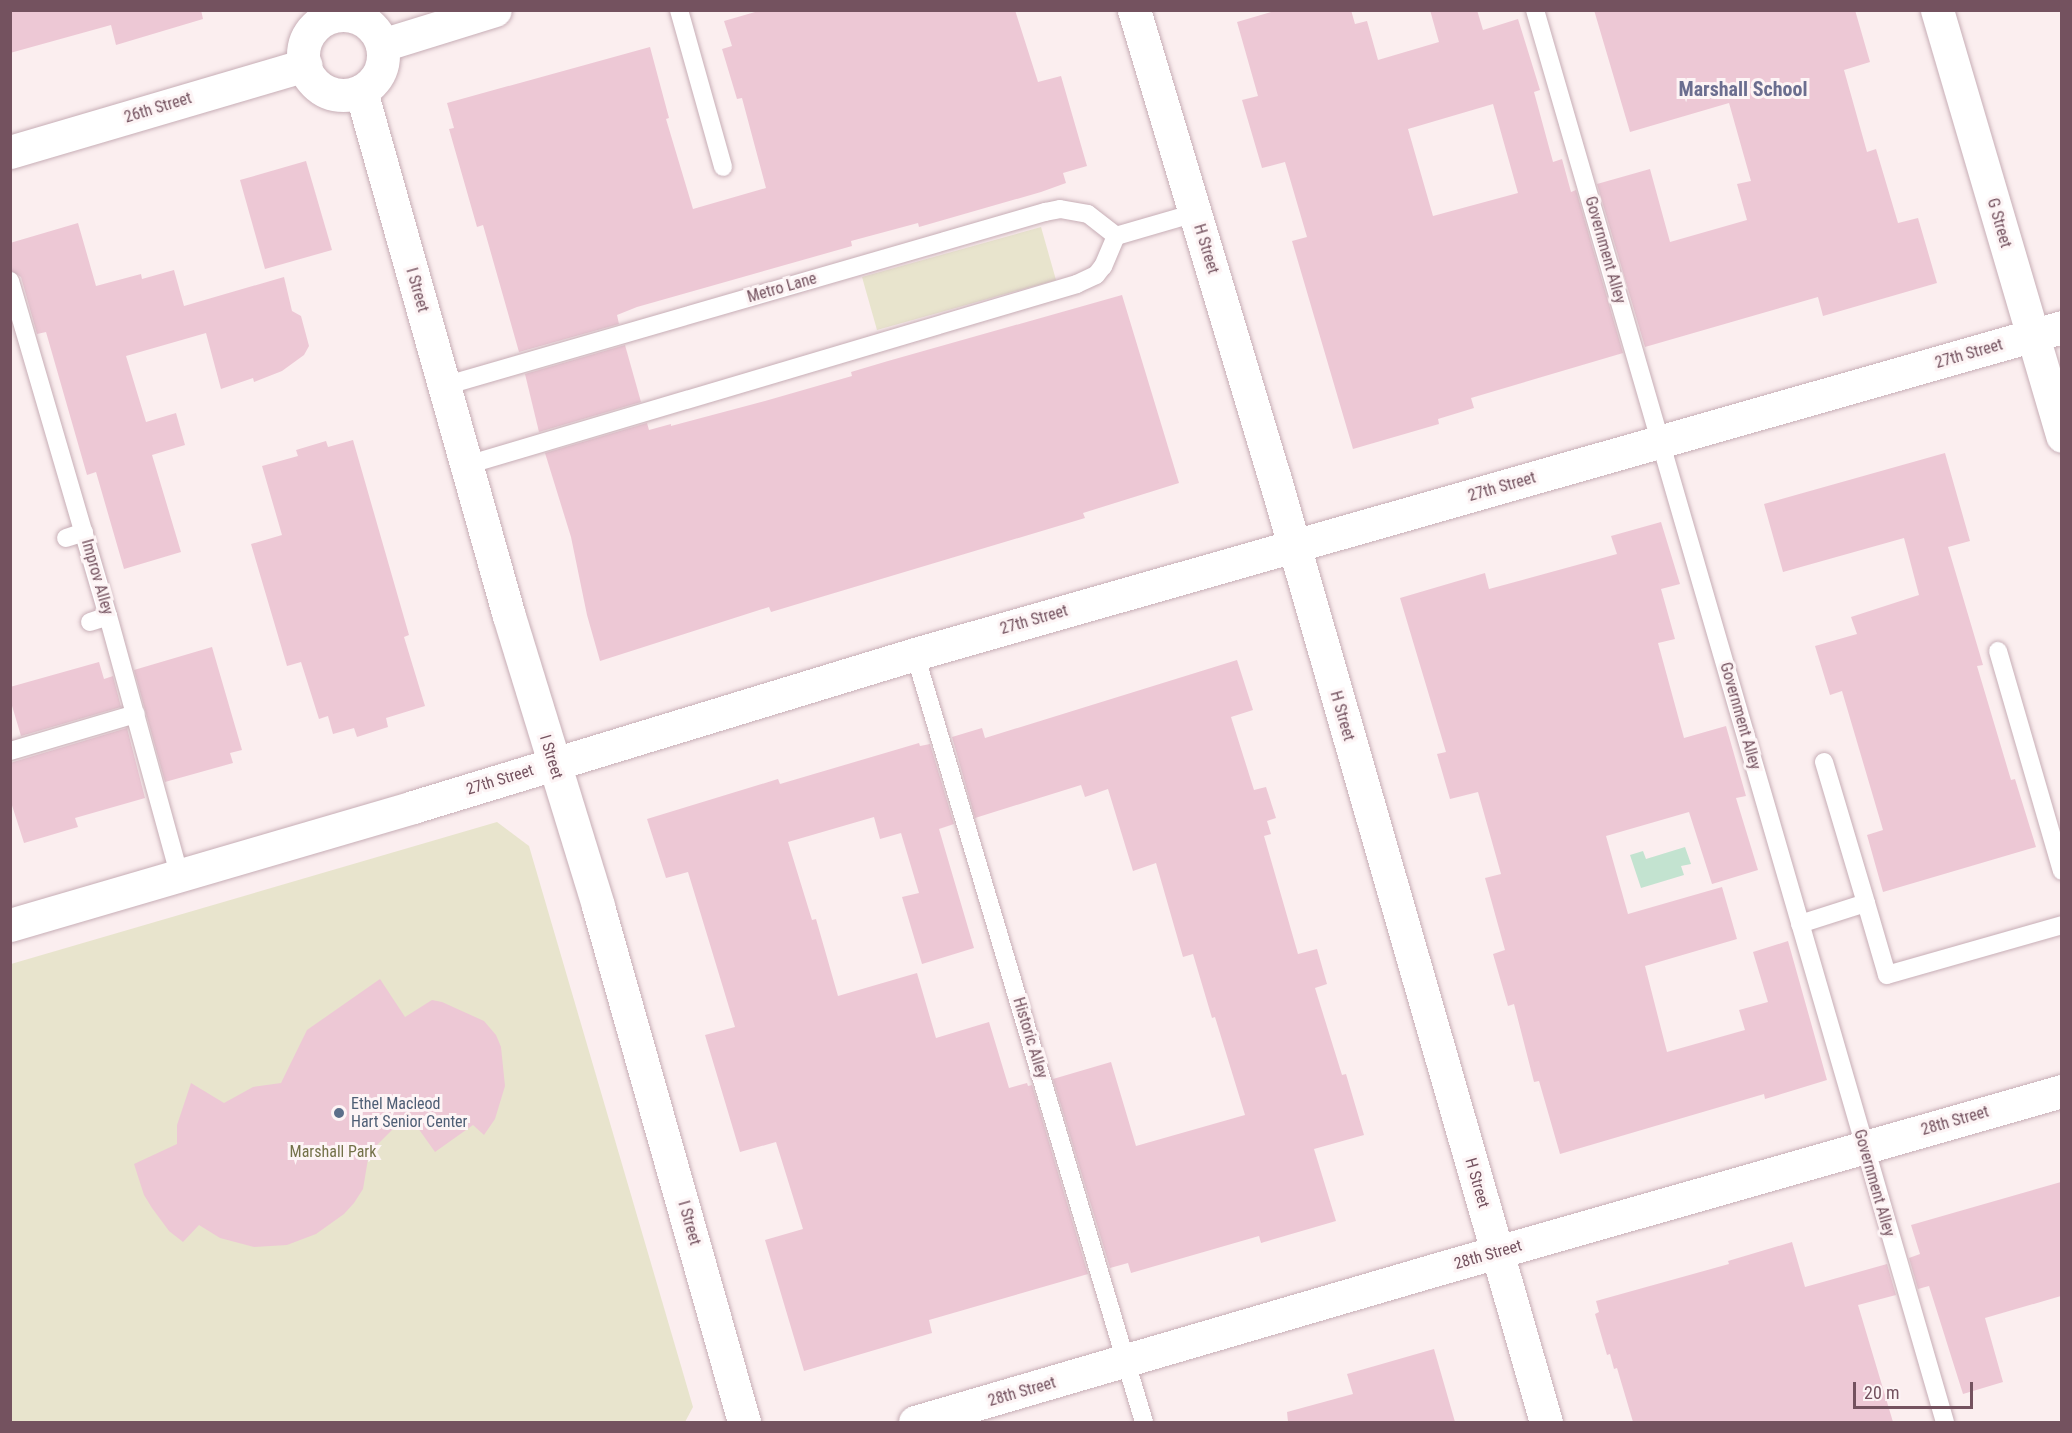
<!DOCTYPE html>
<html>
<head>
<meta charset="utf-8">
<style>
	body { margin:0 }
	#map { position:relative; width:2072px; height:1433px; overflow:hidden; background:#fbeeef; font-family:"Roboto Condensed",sans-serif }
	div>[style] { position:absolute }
	.green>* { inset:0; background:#e8e4cd }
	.water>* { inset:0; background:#c3e3d0 }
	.building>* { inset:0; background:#edc8d5 }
	.roads { filter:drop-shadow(0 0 2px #c7aeb6) drop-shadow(0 0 2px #c7aeb6) }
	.lane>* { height:18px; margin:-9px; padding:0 9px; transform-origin:9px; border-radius:9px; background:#fff }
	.street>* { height:33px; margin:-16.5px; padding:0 16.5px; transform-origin:16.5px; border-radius:16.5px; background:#fff }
	.secondary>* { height:33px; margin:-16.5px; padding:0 16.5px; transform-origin:16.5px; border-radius:16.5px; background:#fff }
	.secondary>.ring { margin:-16.5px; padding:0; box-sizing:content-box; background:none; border:33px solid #fff; border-radius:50% }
	.dots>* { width:16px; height:16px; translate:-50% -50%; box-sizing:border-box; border:3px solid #fdf4f5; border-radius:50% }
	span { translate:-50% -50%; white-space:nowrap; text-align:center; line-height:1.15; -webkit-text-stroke:6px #fdf4f5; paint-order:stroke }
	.street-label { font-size:16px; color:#74525f }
	.service-label { font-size:16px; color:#4e5e75 }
	.left { translate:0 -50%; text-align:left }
	.park-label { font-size:16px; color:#737148 }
	.quarter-label { font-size:20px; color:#6b6e8f; font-weight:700 }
	.frame { position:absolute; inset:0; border:12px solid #74525f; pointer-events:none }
	.scale { position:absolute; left:1853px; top:1382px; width:120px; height:27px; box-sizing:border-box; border:3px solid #74525f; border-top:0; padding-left:8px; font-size:18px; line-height:21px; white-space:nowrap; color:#74525f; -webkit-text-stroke:4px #fdf4f5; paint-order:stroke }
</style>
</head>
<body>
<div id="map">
	<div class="green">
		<i style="clip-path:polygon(1041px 227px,1056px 280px,877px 330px,862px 277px)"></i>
		<i style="clip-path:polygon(497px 822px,529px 846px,693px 1407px,685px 1422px,11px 1422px,11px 964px)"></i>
	</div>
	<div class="water">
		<i style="clip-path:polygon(1685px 847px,1691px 864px,1681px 866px,1684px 875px,1641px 888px,1630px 855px,1643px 851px,1646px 859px)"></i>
	</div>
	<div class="building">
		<i style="clip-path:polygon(10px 10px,201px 10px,203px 19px,116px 45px,111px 25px,10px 53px)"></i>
		<i style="clip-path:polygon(762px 10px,1015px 10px,1038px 82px,1061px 76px,1087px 166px,1063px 173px,1066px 183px,1041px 192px,919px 227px,918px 223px,851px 241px,852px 246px,637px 307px,617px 315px,619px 324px,519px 352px,483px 225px,477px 227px,449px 129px,454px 128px,447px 103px,650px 47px,669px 118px,666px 119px,693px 209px,766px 188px,742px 98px,737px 99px,722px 49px,732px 46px,724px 21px)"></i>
		<i style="clip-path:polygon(evenodd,1278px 10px,1351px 10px,1355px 24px,1367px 21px,1378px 60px,1439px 42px,1430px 10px,1477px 10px,1483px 30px,1518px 19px,1540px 90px,1534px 92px,1553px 162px,1562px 159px,1571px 192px,1576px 190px,1623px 353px,1471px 398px,1474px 408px,1438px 419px,1439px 424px,1353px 449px,1292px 241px,1307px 237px,1285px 162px,1262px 168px,1242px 100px,1258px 96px,1237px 22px,1278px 10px,1493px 104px,1518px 193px,1433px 216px,1408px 129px,1493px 104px)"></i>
		<i style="clip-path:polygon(1594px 10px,1855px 10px,1870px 62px,1844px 70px,1867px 152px,1876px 149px,1898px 223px,1918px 218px,1937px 283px,1823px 316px,1818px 297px,1645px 347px,1597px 184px,1650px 169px,1670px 242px,1747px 220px,1737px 184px,1751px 181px,1729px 103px,1630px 132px)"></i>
		<i style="clip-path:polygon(306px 161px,332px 250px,265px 269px,240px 180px)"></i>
		<i style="clip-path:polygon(78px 223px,96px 286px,141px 274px,142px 279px,174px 270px,184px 306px,284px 277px,292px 311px,301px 316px,309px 346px,304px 355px,282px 371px,254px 382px,253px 378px,221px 389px,206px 333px,126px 356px,146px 422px,176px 413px,185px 445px,152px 455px,181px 552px,124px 569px,96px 472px,87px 475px,46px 332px,37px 334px,21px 277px,10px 270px,10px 243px)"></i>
		<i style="clip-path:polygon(1122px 295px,1179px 483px,1083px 513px,1085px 518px,771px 612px,769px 607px,600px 661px,587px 615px,571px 537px,545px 453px,647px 423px,649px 430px,671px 424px,671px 426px,765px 401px,852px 376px,851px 372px,888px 361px)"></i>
		<i style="clip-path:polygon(625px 345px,641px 402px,539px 432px,525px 374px)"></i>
		<i style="clip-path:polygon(353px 440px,409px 635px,404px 637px,425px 706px,386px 718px,388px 727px,357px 737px,354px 728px,333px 734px,328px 716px,319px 719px,301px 662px,287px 666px,251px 544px,282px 535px,262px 466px,298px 456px,296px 450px,326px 441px,328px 447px)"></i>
		<i style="clip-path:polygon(1945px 453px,1970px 541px,1948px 547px,1983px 665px,1977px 666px,2011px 780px,2015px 779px,2036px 847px,1883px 892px,1867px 835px,1883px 830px,1842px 691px,1830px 695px,1815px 646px,1857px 634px,1851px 617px,1919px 595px,1904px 538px,1783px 572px,1764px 504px)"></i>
		<i style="clip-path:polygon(1661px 522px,1680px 584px,1661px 589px,1675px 639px,1658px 643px,1684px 738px,1726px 726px,1746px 796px,1736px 798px,1758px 870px,1712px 884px,1689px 812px,1606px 836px,1628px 914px,1722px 887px,1737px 939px,1645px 966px,1667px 1052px,1745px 1030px,1739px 1010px,1768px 1002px,1753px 952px,1788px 941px,1827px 1080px,1765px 1099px,1764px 1094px,1560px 1154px,1539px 1081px,1534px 1082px,1514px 1004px,1508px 1006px,1493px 954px,1505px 950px,1485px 878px,1501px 874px,1478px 792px,1450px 799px,1437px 754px,1446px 752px,1400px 598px,1485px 573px,1489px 589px,1617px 554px,1611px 536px)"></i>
		<i style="clip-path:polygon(212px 647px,242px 750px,230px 753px,233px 763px,165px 782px,134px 670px)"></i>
		<i style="clip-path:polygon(1237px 660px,1253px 710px,1231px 717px,1254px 790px,1266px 787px,1276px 818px,1267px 821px,1271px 834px,1264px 836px,1298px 954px,1317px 949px,1327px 984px,1315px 988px,1342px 1075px,1346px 1074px,1364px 1135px,1314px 1149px,1336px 1221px,1261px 1243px,1259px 1236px,1131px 1273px,1128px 1263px,1110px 1268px,1053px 1079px,1111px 1062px,1136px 1146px,1245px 1115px,1215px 1017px,1212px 1018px,1193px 954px,1183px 957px,1156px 863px,1133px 871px,1108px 789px,1085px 797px,1081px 785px,975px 818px,952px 737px,982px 728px,985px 738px)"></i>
		<i style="clip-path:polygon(99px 662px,104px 679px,113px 676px,121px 707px,21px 736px,10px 699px,10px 687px)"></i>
		<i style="clip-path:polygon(127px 728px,145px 798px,75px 818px,78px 827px,24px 843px,10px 799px,10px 763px)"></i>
		<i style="clip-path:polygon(919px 743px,920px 746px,930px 744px,954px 824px,939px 829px,974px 948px,922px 964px,902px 897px,919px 893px,901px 833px,880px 839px,874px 817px,788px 842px,812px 920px,816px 919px,838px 996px,917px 973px,936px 1038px,989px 1022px,1009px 1088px,1027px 1083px,1028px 1086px,1032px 1085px,1088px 1274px,929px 1320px,932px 1333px,804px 1371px,765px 1240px,803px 1229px,776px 1142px,740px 1152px,705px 1035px,735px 1027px,688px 872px,666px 878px,647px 819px,778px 779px,780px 784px)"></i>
		<i style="clip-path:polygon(380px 979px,405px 1017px,432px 1000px,442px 1002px,484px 1021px,496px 1035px,501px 1047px,505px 1086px,495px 1119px,484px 1135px,473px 1125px,435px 1152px,408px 1114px,369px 1153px,363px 1189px,354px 1203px,344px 1214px,316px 1234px,287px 1245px,254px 1247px,220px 1238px,199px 1225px,183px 1242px,169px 1231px,152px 1208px,144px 1195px,134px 1164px,177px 1144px,177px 1125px,191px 1083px,224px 1103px,253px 1087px,281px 1083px,307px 1030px)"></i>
		<i style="clip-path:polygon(2061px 1182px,2061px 1296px,1985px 1318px,2003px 1382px,1963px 1394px,1929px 1286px,1918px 1289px,1909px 1258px,1920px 1254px,1911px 1225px)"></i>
		<i style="clip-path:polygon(1792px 1242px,1805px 1287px,1887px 1264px,1896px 1295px,1858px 1305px,1893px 1422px,1633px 1422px,1617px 1368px,1614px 1369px,1610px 1354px,1607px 1355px,1595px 1314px,1599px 1312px,1596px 1301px,1729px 1264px,1728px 1261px)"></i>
		<i style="clip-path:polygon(1434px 1349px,1455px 1422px,1288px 1422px,1287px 1412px,1353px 1394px,1347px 1374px)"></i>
	</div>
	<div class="roads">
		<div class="lane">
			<i style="left:679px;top:10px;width:163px;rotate:74.3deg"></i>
			<i style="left:1535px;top:10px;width:1470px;rotate:73.81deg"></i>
			<i style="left:1116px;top:236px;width:82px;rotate:-16.2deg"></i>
			<i style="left:10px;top:281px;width:349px;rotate:73.7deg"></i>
			<i style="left:108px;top:616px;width:268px;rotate:74.6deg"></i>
			<i style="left:444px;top:386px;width:626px;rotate:-16.15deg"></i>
			<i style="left:1045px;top:212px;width:15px;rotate:-11deg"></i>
			<i style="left:1060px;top:209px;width:28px;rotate:10deg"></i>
			<i style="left:1088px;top:214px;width:36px;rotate:38deg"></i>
			<i style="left:1116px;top:236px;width:33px;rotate:113deg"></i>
			<i style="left:1103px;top:266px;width:11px;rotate:128deg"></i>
			<i style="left:1096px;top:275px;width:21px;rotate:155deg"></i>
			<i style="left:1077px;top:284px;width:636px;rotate:163.47deg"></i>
			<i style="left:66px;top:538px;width:19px;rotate:-18deg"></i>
			<i style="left:90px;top:622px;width:19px;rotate:-18deg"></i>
			<i style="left:1998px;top:651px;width:229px;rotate:73.8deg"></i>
			<i style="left:915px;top:654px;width:801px;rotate:73.4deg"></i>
			<i style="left:10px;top:751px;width:131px;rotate:-16.4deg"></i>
			<i style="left:1824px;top:762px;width:147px;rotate:73.4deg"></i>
			<i style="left:1800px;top:924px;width:69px;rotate:-17.7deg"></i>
			<i style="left:1866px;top:903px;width:75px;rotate:73.7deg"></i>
			<i style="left:1887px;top:975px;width:182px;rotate:-15.9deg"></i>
		</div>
		<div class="street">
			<i style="left:1134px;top:10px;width:487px;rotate:73.3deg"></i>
			<i style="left:1274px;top:476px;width:984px;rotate:73.96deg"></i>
			<i style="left:1937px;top:10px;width:444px;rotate:73.6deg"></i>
			<i style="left:382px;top:45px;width:118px;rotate:-17.2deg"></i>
			<i style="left:10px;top:152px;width:308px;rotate:-16.4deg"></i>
			<i style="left:10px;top:925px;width:420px;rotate:-16.3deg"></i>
			<i style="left:413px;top:807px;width:525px;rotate:-16.95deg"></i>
			<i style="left:915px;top:654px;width:1193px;rotate:-15.91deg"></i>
			<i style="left:915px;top:1422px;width:541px;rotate:-16.32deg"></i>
			<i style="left:1434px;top:1270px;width:653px;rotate:-15.91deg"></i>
		</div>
		<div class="secondary">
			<i class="ring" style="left:303px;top:15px;width:47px;height:47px"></i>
			<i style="left:361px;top:91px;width:545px;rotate:74.26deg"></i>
			<i style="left:509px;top:616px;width:303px;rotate:72.9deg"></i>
			<i style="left:598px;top:906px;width:536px;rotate:74.2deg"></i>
		</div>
	</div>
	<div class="dots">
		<i style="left:339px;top:1113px;background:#5c6f8a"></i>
	</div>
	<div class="street-label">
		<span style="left:158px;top:108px;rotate:-17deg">26th Street</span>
		<span style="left:1999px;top:223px;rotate:74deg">G Street</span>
		<span style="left:1206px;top:249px;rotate:73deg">H Street</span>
		<span style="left:1605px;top:250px;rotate:74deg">Government Alley</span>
		<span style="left:782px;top:288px;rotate:-16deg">Metro Lane</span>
		<span style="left:417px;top:290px;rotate:74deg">I Street</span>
		<span style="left:1969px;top:354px;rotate:-16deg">27th Street</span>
		<span style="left:1502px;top:487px;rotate:-16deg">27th Street</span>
		<span style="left:97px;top:577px;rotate:74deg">Improv Alley</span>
		<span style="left:1034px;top:620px;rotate:-16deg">27th Street</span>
		<span style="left:1342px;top:716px;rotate:74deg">H Street</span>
		<span style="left:1740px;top:716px;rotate:74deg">Government Alley</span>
		<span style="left:551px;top:757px;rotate:73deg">I Street</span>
		<span style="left:500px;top:780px;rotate:-17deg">27th Street</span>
		<span style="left:1030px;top:1038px;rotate:73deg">Historic Alley</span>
		<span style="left:1955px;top:1121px;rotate:-16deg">28th Street</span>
		<span style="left:1477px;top:1183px;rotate:74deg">H Street</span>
		<span style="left:1874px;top:1183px;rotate:74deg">Government Alley</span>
		<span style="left:689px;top:1223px;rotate:74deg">I Street</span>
		<span style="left:1488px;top:1255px;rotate:-16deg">28th Street</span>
		<span style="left:1022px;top:1392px;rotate:-16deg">28th Street</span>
	</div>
	<div class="service-label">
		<span class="left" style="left:351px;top:1113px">Ethel Macleod<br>Hart Senior Center</span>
	</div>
	<div class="park-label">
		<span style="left:333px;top:1152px">Marshall Park</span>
	</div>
	<div class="quarter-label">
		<span style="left:1743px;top:89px">Marshall School</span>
	</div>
	<div class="frame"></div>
	<div class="scale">20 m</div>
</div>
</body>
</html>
